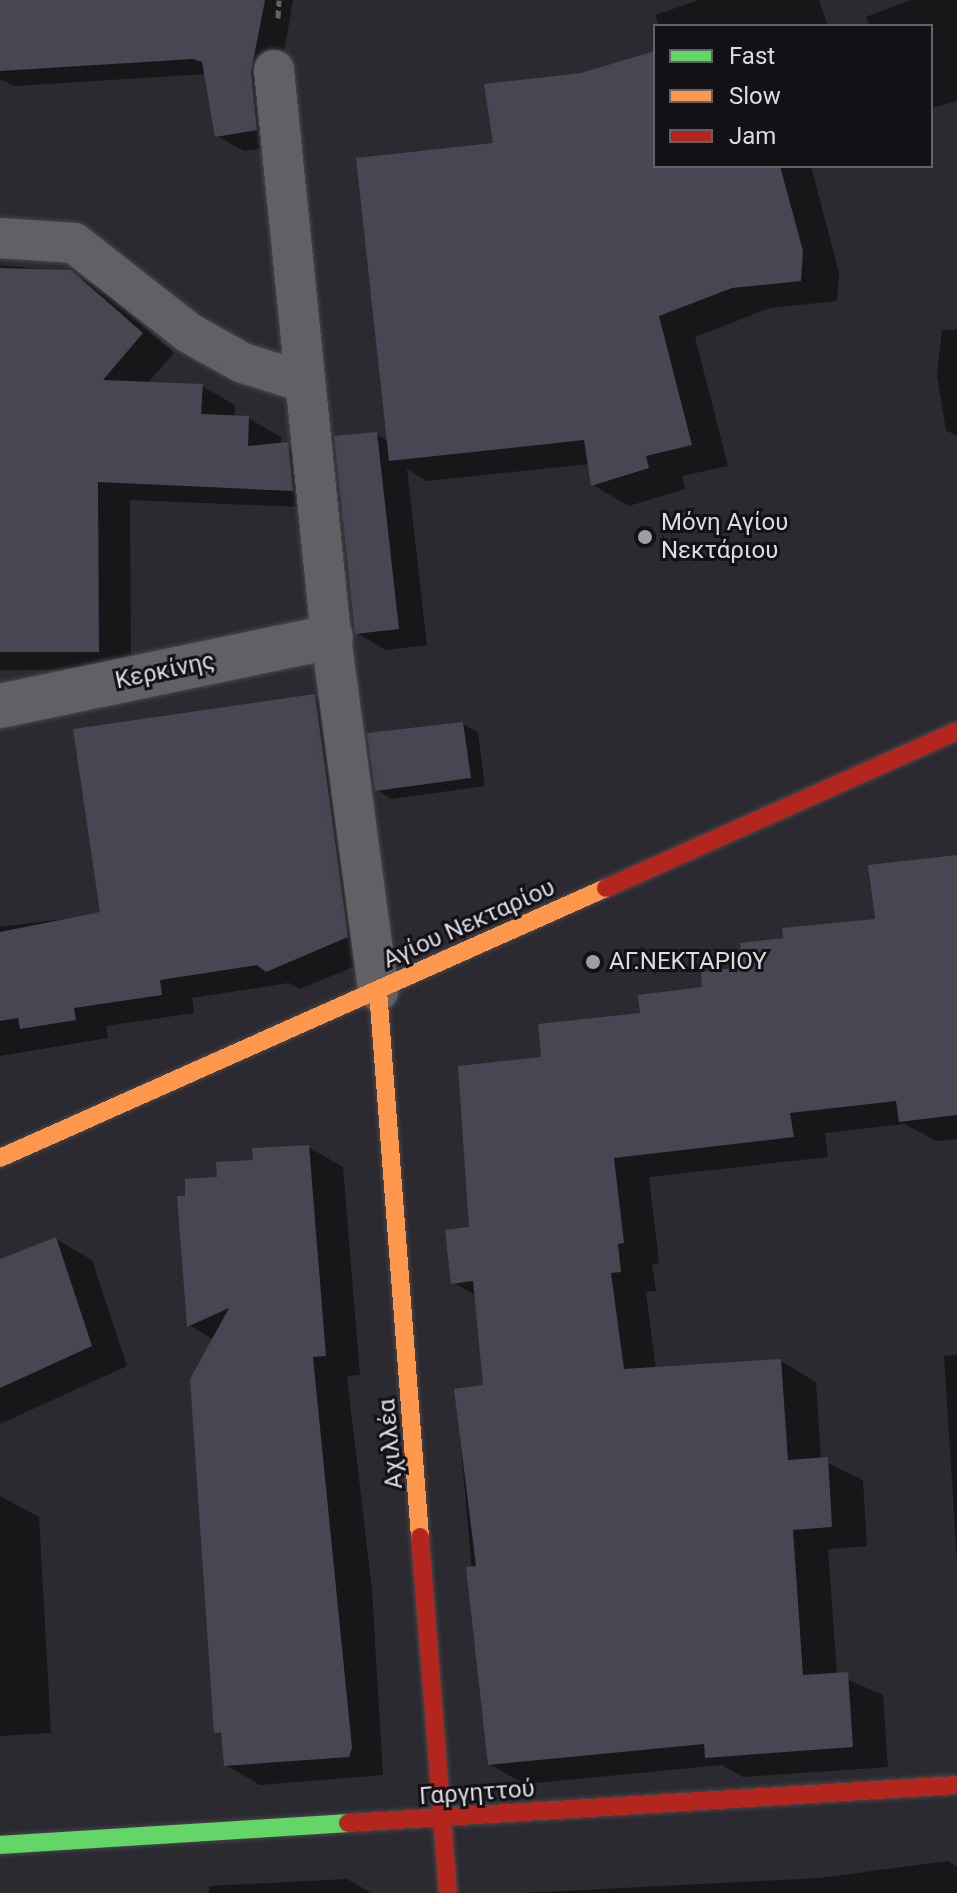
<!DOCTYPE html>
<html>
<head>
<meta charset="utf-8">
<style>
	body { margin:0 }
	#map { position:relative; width:957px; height:1893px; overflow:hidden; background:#2b2a30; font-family:Roboto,sans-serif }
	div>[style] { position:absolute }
	.shadow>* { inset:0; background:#0007 }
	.building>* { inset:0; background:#494552 }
	.path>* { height:5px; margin-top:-2.5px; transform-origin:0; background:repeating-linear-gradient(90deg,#626165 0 8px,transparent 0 12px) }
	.roads { filter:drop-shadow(0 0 2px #48474c) drop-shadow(0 0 2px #48474c) }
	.lane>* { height:40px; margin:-20px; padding:0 20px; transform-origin:20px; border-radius:20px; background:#616065 }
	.street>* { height:44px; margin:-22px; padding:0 22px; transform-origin:22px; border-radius:22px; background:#616065 }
	.fast>* { height:18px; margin:-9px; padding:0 9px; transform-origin:9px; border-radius:9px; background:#63d668 }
	.slow>* { height:18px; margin:-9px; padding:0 9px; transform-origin:9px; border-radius:9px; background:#ff974d }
	.jam>* { height:18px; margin:-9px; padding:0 9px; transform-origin:9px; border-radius:9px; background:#b3261e }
	.dots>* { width:22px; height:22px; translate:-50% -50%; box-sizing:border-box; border:4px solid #121116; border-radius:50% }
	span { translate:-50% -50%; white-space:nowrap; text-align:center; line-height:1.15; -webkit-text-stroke:6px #121116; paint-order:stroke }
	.poi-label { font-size:24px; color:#dcdbe1 }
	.left { translate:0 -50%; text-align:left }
	.street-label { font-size:24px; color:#dcdbe1 }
	.legend { position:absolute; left:653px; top:24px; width:280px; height:144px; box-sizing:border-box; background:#121116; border:2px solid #636267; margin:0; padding:10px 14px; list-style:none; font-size:24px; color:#dcdbe1 }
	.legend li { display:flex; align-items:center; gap:16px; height:40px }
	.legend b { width:40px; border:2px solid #636267 }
</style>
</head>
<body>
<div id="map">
	<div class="shadow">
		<i style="clip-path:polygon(0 0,293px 0,278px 88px,283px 145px,244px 151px,217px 136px,206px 74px,15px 86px,0 79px)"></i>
		<i style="clip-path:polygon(699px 0,819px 0,828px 26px,659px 26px,655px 15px)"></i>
		<i style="clip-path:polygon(911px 0,957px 0,957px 101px,931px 108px,931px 26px,869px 26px,866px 17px)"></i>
		<i style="clip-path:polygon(655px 53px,655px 166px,811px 166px,839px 273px,837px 301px,770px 308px,695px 337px,728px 466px,682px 476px,685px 489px,629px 506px,593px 485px,589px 464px,427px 481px,407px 469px,427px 645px,386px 650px,357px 633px,376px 434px,388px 441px,495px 145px,581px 75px)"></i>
		<i style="clip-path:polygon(0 265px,70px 272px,104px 291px,174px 353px,147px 384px,202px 386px,235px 405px,234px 417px,248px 418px,281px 437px,281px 445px,320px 463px,325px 508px,130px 500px,131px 669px,0 670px)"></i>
		<i style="clip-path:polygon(942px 330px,957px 330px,957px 436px,946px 430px,937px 375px)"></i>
		<i style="clip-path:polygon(315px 696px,348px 715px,380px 956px,300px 989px,289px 983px,192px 998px,194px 1013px,106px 1026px,108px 1038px,0 1056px,0 927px,102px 914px)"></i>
		<i style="clip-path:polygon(463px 724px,478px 732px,485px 786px,392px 799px,377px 790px)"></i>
		<i style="clip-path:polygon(957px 857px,957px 1139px,936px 1141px,905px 1124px,825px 1133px,828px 1157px,649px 1177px,659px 1263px,652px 1264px,656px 1291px,646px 1292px,656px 1369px,781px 1361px,816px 1382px,821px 1460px,863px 1480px,867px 1546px,828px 1549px,837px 1675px,883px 1695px,888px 1767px,743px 1777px,722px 1765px,525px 1784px,489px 1764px,456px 1391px,485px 1387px,476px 1296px,453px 1282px,543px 1059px,704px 989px,785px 940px,877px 920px)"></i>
		<i style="clip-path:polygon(308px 1147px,343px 1167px,360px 1375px,347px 1376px,372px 1590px,383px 1775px,260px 1785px,226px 1765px,223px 1736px,216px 1732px,214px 1340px,189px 1325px,187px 1197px,255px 1162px)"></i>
		<i style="clip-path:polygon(56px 1239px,92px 1260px,127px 1366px,0 1424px,0 1262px)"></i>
		<i style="clip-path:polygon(957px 1355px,957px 1560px,944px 1356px)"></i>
		<i style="clip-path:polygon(0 1496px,39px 1517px,51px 1733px,0 1736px)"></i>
		<i style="clip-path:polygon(948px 1861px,957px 1867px,957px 1893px,524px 1893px,819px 1878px)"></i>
		<i style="clip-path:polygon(347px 1879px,371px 1893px,209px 1893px,209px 1886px)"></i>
	</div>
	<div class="building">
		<i style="clip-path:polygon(0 0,265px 0,251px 72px,257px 130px,215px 137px,202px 62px,193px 59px,0 71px)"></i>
		<i style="clip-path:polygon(655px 51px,655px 166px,780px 166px,803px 251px,801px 281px,732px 288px,659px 316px,692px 445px,646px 456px,649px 468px,591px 486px,584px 440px,389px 461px,356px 158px,493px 143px,484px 84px,581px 73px)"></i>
		<i style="clip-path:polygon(0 268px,71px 270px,143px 333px,103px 380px,203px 384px,201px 414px,249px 416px,248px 446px,288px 442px,293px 491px,98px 482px,99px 652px,0 652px)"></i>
		<i style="clip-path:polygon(377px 432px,399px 629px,355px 634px,334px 436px)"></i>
		<i style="clip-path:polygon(315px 694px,348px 937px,266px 972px,257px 965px,160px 980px,162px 995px,74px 1008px,76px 1020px,20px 1029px,18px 1018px,0 1021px,0 932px,100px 912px,73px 729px)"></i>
		<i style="clip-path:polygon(463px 722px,471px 778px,375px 791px,367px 733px)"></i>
		<i style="clip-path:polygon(957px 855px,957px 1115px,899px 1122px,896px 1101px,790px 1113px,794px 1137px,614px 1158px,624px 1243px,618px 1244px,621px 1272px,611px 1273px,624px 1369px,781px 1359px,788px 1460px,828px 1457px,832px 1527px,793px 1530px,803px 1675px,848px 1672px,853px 1747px,705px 1758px,704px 1744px,488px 1765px,466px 1567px,476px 1566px,454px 1389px,483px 1385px,473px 1281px,451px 1284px,445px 1230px,469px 1227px,458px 1066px,541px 1057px,538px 1024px,640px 1013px,638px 995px,702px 987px,701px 972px,742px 967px,740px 943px,783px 938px,782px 928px,875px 919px,868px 865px)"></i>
		<i style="clip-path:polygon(309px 1145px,326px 1356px,313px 1357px,352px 1748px,349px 1757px,224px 1766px,221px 1733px,214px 1733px,190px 1379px,229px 1308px,187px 1327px,177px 1196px,185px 1196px,185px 1179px,217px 1177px,216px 1162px,253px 1160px,252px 1148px)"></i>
		<i style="clip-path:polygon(56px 1237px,92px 1346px,0 1388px,0 1259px)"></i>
	</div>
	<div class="path">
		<i style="left:278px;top:18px;width:18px;rotate:-87deg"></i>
	</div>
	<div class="roads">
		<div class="lane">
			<i style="left:274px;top:70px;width:570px;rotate:84.26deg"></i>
			<i style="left:331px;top:637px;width:357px;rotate:82.4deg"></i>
			<i style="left:0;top:238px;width:74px;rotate:3.9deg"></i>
			<i style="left:74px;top:243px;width:146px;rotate:38deg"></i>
			<i style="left:189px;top:333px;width:62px;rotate:29.1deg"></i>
			<i style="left:243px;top:363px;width:64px;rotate:17.3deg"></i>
		</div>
		<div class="street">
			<i style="left:0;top:706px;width:338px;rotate:-11.8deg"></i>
		</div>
		<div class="fast">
			<i style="left:0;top:1845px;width:349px;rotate:-3.6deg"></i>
		</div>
		<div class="slow">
			<i style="left:378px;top:991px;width:548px;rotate:85.6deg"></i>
			<i style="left:0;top:1158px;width:663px;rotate:-24.02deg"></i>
		</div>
		<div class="jam">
			<i style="left:606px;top:888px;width:385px;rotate:-24.1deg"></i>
			<i style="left:420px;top:1537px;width:357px;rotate:85.5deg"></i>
			<i style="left:348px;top:1823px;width:610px;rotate:-3.57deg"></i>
		</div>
	</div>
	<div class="dots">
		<i style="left:645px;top:537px;background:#9e9da3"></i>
		<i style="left:593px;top:962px;background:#9e9da3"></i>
	</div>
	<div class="poi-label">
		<span class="left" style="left:661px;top:537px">Μόνη Αγίου<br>Νεκτάριου</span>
		<span class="left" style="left:609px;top:962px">ΑΓ.ΝΕΚΤΑΡΙΟΥ</span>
	</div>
	<div class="street-label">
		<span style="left:165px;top:671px;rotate:-12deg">Κερκίνης</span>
		<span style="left:469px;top:924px;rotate:-24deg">Αγίου Νεκταρίου</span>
		<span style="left:391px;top:1444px;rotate:-95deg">Αχιλλέα</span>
		<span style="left:477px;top:1793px;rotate:-4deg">Γαργηττού</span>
	</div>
	<ul class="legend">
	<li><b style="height:10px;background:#63d668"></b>Fast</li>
	<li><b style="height:10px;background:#ff974d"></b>Slow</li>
	<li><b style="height:10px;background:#b3261e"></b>Jam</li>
	</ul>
</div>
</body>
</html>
